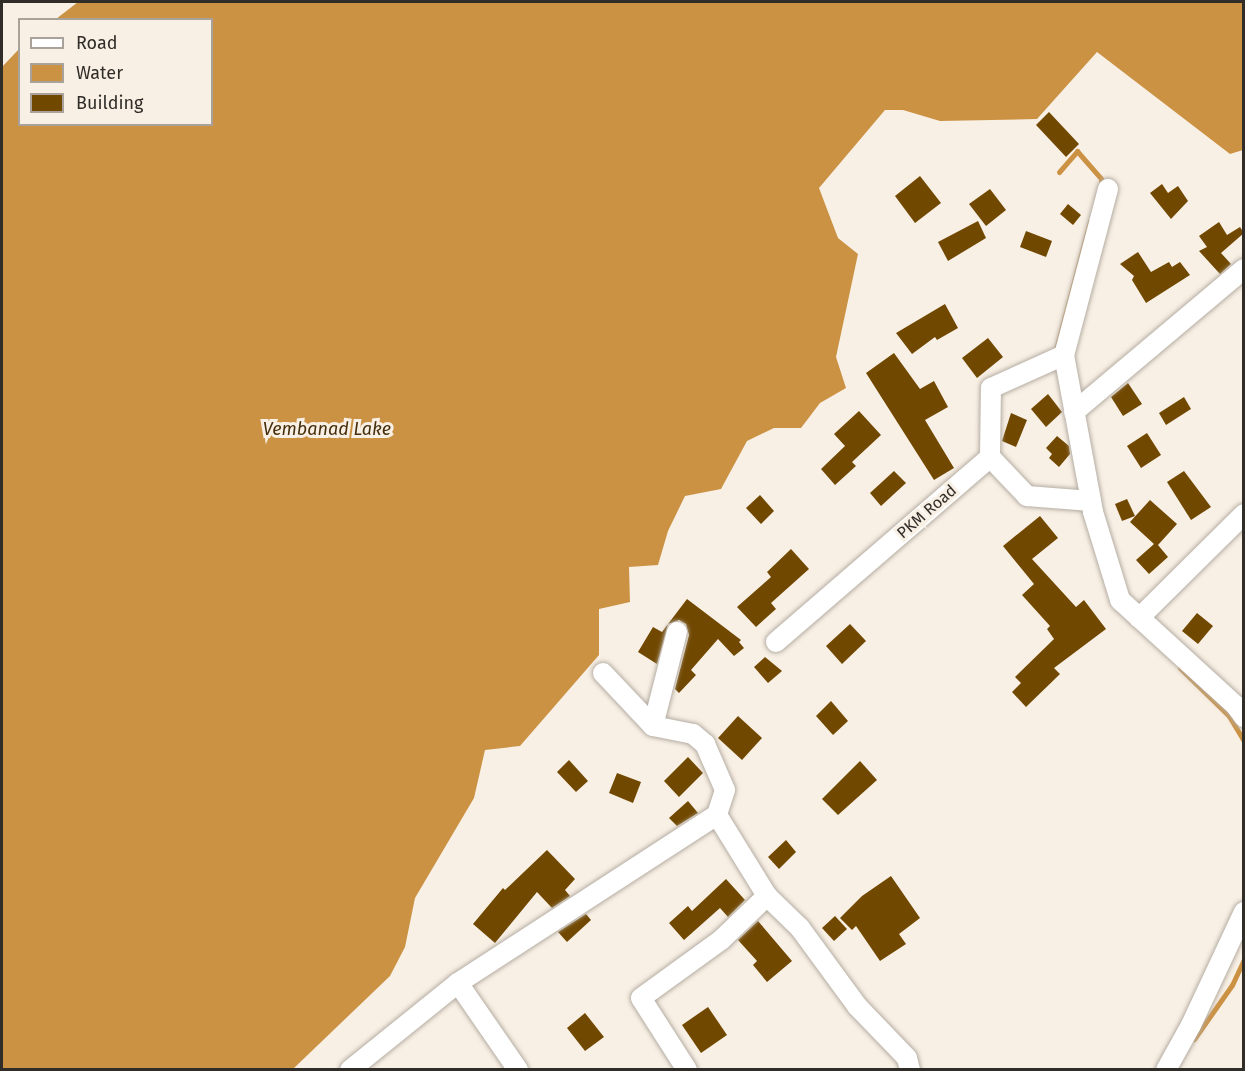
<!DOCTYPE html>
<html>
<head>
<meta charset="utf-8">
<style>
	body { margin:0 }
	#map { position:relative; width:1245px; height:1071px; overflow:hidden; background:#f9f0e5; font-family:"Fira Sans",sans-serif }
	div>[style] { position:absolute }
	.water>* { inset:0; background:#cc9244 }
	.stream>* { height:5px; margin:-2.5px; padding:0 2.5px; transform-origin:2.5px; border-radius:2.5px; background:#cc9244 }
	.building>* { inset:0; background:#714800 }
	.roads { filter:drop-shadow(0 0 2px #b5ada3) drop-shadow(0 0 2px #b5ada3) }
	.minor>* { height:20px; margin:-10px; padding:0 10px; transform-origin:10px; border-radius:10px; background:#fff }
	span { translate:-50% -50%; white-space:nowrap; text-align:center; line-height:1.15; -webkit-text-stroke:6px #f9f0e5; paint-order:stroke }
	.street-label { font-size:16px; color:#302d29 }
	.water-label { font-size:18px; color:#472f0d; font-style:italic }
	.frame { position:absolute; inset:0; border:3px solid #302d29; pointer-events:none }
	.legend { position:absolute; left:18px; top:18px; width:195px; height:108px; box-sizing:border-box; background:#f9f0e5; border:2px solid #a9a29a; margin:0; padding:8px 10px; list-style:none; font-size:18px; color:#302d29 }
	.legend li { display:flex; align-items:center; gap:12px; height:30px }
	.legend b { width:30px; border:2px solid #a9a29a }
</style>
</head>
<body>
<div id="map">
	<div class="water">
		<i style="clip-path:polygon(78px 2px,1243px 2px,1243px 150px,1230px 154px,1097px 52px,1037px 119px,940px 121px,903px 110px,885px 110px,819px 188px,838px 238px,858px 254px,836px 357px,846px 388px,820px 403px,801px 428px,774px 428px,747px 441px,721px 489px,685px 496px,668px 531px,658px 565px,629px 567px,630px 602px,599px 609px,599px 655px,520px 746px,485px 750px,474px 798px,415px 898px,405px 947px,390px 976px,293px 1069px,2px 1069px,2px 67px,19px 49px,20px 124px,212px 124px,212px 20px,56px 19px)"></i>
	</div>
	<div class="stream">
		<i style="left:1059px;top:172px;width:28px;rotate:-49deg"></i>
		<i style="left:1077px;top:151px;width:37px;rotate:49deg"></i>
		<i style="left:1101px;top:179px;width:8px;rotate:83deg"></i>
		<i style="left:1056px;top:350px;width:133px;rotate:-75.2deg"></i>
		<i style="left:1180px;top:668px;width:69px;rotate:44.4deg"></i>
		<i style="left:1229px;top:716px;width:29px;rotate:59deg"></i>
		<i style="left:1194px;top:1039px;width:66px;rotate:-54.9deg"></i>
		<i style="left:1232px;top:985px;width:29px;rotate:-65deg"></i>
	</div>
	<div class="building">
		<i style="clip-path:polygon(1049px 112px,1079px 144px,1066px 157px,1036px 125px)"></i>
		<i style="clip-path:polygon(920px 176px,941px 203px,915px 223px,895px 196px)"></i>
		<i style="clip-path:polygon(1162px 184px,1168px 193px,1178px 186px,1188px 201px,1171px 219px,1150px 193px)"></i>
		<i style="clip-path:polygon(990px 189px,1006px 210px,986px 226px,969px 204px)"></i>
		<i style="clip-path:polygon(1068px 204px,1081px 215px,1073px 225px,1060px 214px)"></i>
		<i style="clip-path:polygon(978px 221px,986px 238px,948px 261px,938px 242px)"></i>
		<i style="clip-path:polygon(1219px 222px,1227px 235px,1240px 227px,1244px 233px,1221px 253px,1231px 264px,1220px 274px,1199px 251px,1207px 247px,1199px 236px)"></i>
		<i style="clip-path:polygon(1026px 231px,1052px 241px,1046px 257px,1020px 247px)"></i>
		<i style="clip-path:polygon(1138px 252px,1151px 272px,1169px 262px,1172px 267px,1180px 262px,1190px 275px,1146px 303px,1132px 280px,1134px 276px,1120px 264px)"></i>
		<i style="clip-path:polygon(945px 304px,958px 328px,937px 340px,935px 337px,912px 354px,896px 333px)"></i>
		<i style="clip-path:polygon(988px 338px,1003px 357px,977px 378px,962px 358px)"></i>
		<i style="clip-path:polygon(894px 353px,920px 389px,934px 381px,948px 407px,925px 420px,954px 468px,934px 480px,866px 373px)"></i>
		<i style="clip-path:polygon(1128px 383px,1142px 404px,1123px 416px,1111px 397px)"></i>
		<i style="clip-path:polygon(1048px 394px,1062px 412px,1046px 427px,1031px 409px)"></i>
		<i style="clip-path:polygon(1184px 397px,1191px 409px,1166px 425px,1159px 413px)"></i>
		<i style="clip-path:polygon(859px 411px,881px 435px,852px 462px,856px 466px,835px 485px,821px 469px,845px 446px,834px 434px)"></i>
		<i style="clip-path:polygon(1011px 413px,1027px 420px,1016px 447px,1002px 441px)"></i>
		<i style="clip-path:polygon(1147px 433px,1161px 455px,1141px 468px,1127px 446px)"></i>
		<i style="clip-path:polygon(1057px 436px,1069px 446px,1070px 454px,1059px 467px,1049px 458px,1052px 454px,1046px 448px)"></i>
		<i style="clip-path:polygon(894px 471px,906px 483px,881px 506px,870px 493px)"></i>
		<i style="clip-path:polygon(1184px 471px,1211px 507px,1191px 520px,1167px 482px)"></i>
		<i style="clip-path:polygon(760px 495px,774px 511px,761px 524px,746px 508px)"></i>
		<i style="clip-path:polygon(1127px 499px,1135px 516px,1122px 521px,1115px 504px)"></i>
		<i style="clip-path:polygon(1150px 500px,1177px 524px,1158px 545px,1168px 557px,1149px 574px,1136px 560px,1154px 544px,1130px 522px)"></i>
		<i style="clip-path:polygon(1040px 516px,1058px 538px,1032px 559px,1076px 607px,1084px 600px,1106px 629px,1054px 668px,1060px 674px,1026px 707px,1012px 692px,1021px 683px,1015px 677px,1054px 639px,1047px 629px,1050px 626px,1022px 595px,1034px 584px,1003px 546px)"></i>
		<i style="clip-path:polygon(791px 549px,809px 569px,771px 603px,776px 609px,756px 627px,737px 607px,771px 577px,767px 572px)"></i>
		<i style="clip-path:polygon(687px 599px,741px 640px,739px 642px,744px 648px,734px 656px,718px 639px,691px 670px,696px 675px,679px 693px,675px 689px,689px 635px,686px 624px,679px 620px,668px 624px,657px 664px,638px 652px,653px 627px,662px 632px)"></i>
		<i style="clip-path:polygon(1197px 613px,1213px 626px,1198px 644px,1182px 631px)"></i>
		<i style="clip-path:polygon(850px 624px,866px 641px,842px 664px,826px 646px)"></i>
		<i style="clip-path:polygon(765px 657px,782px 671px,768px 683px,754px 667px)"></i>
		<i style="clip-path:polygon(831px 701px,848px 721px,833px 735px,816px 716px)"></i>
		<i style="clip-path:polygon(738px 716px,762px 738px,742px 760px,718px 738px)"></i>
		<i style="clip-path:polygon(688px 757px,703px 773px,679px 797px,664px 781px)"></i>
		<i style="clip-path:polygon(569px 760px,588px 781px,576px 792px,557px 772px)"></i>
		<i style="clip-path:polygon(860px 761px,877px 780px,838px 815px,822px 799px)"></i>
		<i style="clip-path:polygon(617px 773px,641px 782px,633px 803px,609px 793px)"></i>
		<i style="clip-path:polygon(688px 801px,698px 813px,677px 826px,669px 818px)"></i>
		<i style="clip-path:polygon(786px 840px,796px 852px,779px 869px,768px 857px)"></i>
		<i style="clip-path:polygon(547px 850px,575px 879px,565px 890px,570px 896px,552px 908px,537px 892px,495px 943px,473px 924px,503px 888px,505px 890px)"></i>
		<i style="clip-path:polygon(891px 876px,920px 918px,899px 934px,906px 944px,880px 961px,856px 926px,852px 930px,840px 918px,862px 896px)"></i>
		<i style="clip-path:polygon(726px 879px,745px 900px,728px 917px,720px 908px,684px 940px,669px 923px,688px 906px,692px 911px)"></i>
		<i style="clip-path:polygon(586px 914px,591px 920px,567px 942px,558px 932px)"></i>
		<i style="clip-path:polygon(835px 916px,847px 929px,834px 941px,822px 928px)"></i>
		<i style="clip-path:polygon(758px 921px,792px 961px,767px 982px,753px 965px,757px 961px,738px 940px)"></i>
		<i style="clip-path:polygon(708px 1007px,727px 1035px,701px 1053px,682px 1025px)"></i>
		<i style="clip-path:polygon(585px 1013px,604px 1037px,585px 1051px,567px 1028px)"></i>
	</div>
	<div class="roads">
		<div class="minor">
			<i style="left:1108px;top:189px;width:172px;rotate:104.8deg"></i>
			<i style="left:1064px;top:355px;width:160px;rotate:79.5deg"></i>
			<i style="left:1093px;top:512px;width:92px;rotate:72.9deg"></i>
			<i style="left:1120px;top:600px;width:157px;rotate:42.4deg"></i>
			<i style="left:1236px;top:706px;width:14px;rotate:54deg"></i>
			<i style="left:1074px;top:412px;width:222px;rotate:-40.1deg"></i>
			<i style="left:990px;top:457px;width:69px;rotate:-89.2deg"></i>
			<i style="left:991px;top:388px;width:80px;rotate:-24.3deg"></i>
			<i style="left:1139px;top:618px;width:148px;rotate:-44.7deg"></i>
			<i style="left:776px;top:642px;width:283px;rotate:-40.8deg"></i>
			<i style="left:990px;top:457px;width:54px;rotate:46.5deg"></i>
			<i style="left:1027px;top:496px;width:64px;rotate:4.5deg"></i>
			<i style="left:603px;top:673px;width:73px;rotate:46.7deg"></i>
			<i style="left:653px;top:726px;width:41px;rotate:11.3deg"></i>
			<i style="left:693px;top:734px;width:16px;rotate:40deg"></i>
			<i style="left:705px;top:744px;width:50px;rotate:66.5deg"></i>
			<i style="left:725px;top:790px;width:26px;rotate:108deg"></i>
			<i style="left:717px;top:815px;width:95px;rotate:58.3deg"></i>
			<i style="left:653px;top:726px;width:97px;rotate:-75.7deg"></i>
			<i style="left:458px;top:983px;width:106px;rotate:55.4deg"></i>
			<i style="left:350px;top:1070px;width:139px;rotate:-38.9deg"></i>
			<i style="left:458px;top:983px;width:309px;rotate:-33deg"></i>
			<i style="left:687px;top:1070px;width:85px;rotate:-122.6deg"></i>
			<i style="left:641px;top:998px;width:99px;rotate:-35.9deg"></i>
			<i style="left:721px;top:940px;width:64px;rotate:-43.7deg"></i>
			<i style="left:767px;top:896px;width:46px;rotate:44.1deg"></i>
			<i style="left:800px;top:928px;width:97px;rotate:53.8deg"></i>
			<i style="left:857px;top:1006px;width:72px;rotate:46.1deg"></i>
			<i style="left:907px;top:1058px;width:12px;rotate:76deg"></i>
			<i style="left:1166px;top:1070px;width:51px;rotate:-60.9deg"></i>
			<i style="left:1191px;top:1025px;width:125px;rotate:-64.9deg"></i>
		</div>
	</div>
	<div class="street-label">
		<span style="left:927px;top:512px;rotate:-41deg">PKM Road</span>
	</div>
	<div class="water-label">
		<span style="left:327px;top:429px">Vembanad Lake</span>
	</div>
	<div class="frame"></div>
	<ul class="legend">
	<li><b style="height:8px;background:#fff"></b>Road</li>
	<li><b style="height:16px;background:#cc9244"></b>Water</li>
	<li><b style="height:16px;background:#714800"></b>Building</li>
	</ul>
</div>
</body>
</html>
